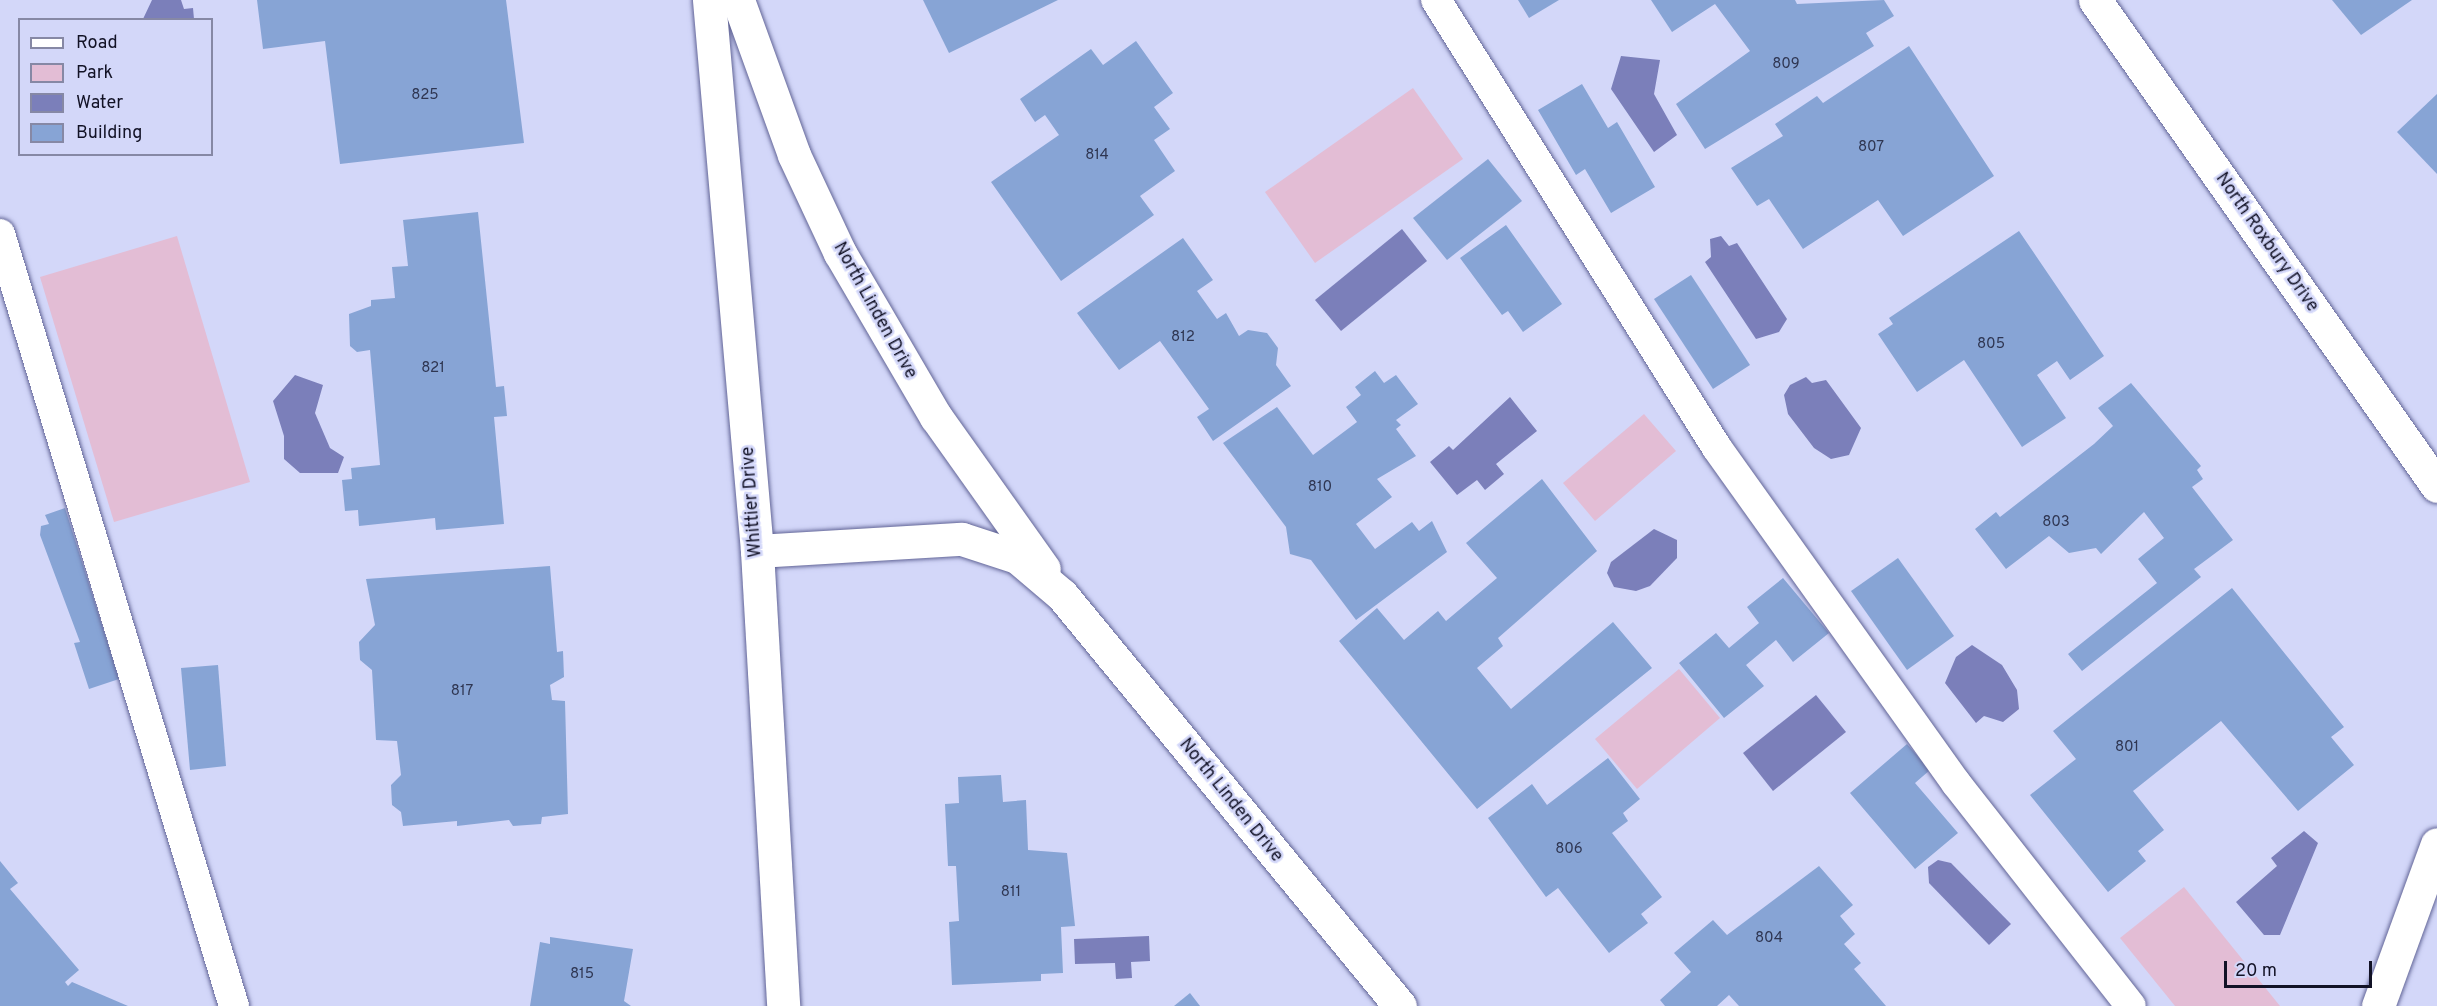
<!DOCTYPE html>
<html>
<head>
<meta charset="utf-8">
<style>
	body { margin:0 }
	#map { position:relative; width:2437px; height:1006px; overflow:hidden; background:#d3d7f9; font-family:Overpass,sans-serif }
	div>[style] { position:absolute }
	.green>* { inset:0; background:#e3bdd5 }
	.water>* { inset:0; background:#7b7fba }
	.building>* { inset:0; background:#87a4d5 }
	.roads { filter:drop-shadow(0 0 2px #626597) drop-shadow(0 0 2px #626597) }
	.service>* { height:30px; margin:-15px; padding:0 15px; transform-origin:15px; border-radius:15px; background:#fff }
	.minor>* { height:33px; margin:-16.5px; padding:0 16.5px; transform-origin:16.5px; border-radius:16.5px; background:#fff }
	span { translate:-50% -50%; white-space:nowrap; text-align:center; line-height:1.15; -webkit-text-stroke:5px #d3d7f9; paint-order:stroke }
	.number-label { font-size:15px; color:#2f3652 }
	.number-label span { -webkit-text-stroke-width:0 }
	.street-label { font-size:18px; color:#121226 }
	.legend { position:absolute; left:18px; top:18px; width:195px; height:138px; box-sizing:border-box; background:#d3d7f9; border:2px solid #8688a5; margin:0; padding:8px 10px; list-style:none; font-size:18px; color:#121226 }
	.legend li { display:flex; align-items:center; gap:12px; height:30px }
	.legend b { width:30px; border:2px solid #8688a5 }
	.scale { position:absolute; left:2224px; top:961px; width:148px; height:27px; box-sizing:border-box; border:3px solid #121226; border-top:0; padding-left:8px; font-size:18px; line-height:21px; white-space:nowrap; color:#121226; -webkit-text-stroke:4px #d3d7f9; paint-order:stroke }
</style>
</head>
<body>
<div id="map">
	<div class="green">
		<i style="clip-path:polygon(1413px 88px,1463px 159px,1315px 263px,1265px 192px)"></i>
		<i style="clip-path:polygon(177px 236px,250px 482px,114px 522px,40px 277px)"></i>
		<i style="clip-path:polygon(1644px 414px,1676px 451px,1595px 521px,1563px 483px)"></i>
		<i style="clip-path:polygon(1679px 669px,1720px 718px,1637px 789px,1595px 739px)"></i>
		<i style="clip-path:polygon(2184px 887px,2280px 1006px,2175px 1006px,2120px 938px)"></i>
	</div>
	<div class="water">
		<i style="clip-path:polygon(152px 0,181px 0,184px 9px,193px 8px,194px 19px,143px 19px)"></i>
		<i style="clip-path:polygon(1621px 56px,1660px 60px,1654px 94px,1677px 135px,1654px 152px,1611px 89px)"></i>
		<i style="clip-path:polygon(1402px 229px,1427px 261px,1341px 331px,1315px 300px)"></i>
		<i style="clip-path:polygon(1721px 236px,1729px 246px,1737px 243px,1787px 319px,1779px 332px,1756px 339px,1705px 262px,1711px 257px,1710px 239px)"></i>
		<i style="clip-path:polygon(295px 375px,323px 385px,315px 413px,330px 448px,344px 457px,338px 473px,300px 473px,284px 459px,284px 436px,273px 401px)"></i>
		<i style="clip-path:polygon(1806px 377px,1812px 383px,1826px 380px,1861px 428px,1849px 455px,1831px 459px,1814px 448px,1788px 414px,1784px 395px,1790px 385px)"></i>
		<i style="clip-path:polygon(1510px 397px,1537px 431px,1496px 464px,1504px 474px,1485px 490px,1477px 480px,1457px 495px,1430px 462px,1449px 446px,1453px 450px)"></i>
		<i style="clip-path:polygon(1654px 529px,1677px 540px,1677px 558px,1650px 586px,1636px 591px,1614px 587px,1607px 573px,1611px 562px)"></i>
		<i style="clip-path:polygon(1972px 645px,2002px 665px,2017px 690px,2019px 709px,2003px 722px,1984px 716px,1976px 723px,1945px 683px,1956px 657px)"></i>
		<i style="clip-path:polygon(1816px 695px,1846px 732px,1773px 791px,1743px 753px)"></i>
		<i style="clip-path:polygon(2304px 831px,2318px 843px,2280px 935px,2264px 935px,2236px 902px,2277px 866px,2271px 858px)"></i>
		<i style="clip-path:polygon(1938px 860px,1951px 863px,2011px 924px,1989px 945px,1929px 883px,1928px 867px)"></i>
		<i style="clip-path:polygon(1149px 936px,1150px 961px,1131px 962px,1132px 978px,1116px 979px,1115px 963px,1075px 964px,1074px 939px)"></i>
	</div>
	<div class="building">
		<i style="clip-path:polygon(257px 0,506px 0,524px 143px,340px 164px,325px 41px,263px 49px)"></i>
		<i style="clip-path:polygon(923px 0,1058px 0,949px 53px)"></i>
		<i style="clip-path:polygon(1518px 0,1559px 0,1529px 18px)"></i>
		<i style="clip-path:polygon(1651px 0,1795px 0,1797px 4px,1884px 0,1894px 16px,1866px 33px,1874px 46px,1705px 149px,1676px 104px,1750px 51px,1715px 4px,1672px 32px)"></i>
		<i style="clip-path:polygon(2332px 0,2412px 0,2361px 35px)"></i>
		<i style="clip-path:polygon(1136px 41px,1173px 93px,1154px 107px,1170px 129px,1154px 140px,1175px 171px,1140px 196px,1154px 215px,1061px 281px,991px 182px,1059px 135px,1045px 115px,1035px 122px,1020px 99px,1091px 49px,1103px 65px)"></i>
		<i style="clip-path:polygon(1909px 46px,1994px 176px,1903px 236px,1878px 200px,1803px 249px,1769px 199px,1757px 206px,1731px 168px,1783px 136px,1775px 124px,1817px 96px,1823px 103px)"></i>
		<i style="clip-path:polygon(1582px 84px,1608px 128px,1617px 122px,1655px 187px,1611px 213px,1585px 169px,1576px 175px,1538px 110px)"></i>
		<i style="clip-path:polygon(2437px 94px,2437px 174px,2397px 132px)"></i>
		<i style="clip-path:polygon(1488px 159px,1522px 201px,1447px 260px,1413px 218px)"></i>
		<i style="clip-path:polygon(478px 212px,496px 387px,504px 386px,507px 416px,494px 417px,504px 524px,436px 530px,435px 518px,359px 526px,358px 510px,345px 511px,342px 480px,352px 479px,351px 468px,380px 465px,370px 350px,357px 352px,350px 346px,349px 314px,371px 306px,371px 300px,395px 298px,392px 267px,408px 266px,403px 220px)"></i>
		<i style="clip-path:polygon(1506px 225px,1562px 304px,1523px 332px,1508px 311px,1502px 315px,1460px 258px)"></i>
		<i style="clip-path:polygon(2019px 231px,2104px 356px,2070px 380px,2057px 361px,2037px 375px,2066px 418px,2022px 447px,1964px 360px,1917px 392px,1878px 334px,1893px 324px,1889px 318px)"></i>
		<i style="clip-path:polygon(1183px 238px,1213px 280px,1197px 291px,1217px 319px,1226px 313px,1239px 336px,1248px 330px,1267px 333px,1278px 348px,1276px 365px,1291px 386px,1213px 441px,1197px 417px,1209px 409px,1160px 341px,1119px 370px,1077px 313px)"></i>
		<i style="clip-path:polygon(1691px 275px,1750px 365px,1713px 389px,1654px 299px)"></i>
		<i style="clip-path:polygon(1375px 371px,1384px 383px,1396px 375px,1418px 404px,1396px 420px,1401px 425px,1396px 429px,1416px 456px,1377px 479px,1392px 497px,1356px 524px,1375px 549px,1412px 522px,1419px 531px,1432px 521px,1447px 552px,1356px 620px,1311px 560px,1290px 554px,1286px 527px,1223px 443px,1277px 407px,1313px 455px,1357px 422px,1346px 407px,1361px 395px,1355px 387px)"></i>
		<i style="clip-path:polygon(2131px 383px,2201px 466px,2197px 470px,2203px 479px,2192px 487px,2233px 540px,2194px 569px,2201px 577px,2082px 671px,2068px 654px,2157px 583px,2138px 559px,2164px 538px,2144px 512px,2101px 554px,2096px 548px,2069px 553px,2049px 536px,2006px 569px,1975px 529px,1996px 512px,2000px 517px,2094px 444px,2113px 426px,2098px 408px)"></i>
		<i style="clip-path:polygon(1542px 479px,1597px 551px,1498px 638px,1503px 646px,1477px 668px,1511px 709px,1613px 622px,1652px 668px,1477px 809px,1339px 641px,1377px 608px,1404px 640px,1438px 611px,1446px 621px,1497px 578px,1466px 543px)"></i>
		<i style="clip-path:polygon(65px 508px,119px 679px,89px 689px,74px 643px,80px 642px,40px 535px,41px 526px,49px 524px,45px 515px)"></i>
		<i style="clip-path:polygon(1898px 558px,1954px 636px,1907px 670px,1851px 591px)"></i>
		<i style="clip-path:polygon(550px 566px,557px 652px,563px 651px,564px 677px,550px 685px,552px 700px,565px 701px,568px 814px,542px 817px,541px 824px,513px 826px,509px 820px,457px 826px,457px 821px,403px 826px,401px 812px,392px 805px,391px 785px,401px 775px,397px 741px,376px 740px,372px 670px,360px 660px,359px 642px,375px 625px,366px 579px)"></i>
		<i style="clip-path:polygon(1783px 578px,1829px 633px,1793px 662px,1776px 640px,1746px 665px,1764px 686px,1724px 718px,1679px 663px,1716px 633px,1729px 648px,1759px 623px,1747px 607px)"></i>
		<i style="clip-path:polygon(2232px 588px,2344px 727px,2331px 737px,2354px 765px,2298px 811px,2221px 721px,2133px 791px,2164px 830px,2138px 851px,2146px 861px,2108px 892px,2030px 795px,2076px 759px,2053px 731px)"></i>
		<i style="clip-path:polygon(218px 665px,226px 766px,190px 770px,181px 668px)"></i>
		<i style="clip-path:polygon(1907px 744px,1930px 770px,1915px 783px,1958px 833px,1915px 869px,1850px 793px)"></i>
		<i style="clip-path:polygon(1608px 758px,1640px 799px,1623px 813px,1628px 821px,1612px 833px,1662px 897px,1641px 914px,1648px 923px,1609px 953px,1558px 888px,1546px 897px,1488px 818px,1532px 784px,1547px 805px)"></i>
		<i style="clip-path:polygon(1001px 775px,1003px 802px,1026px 800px,1028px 850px,1067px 853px,1075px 926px,1061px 927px,1063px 973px,1041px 974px,1041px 981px,952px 985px,949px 922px,959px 921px,956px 866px,948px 866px,945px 804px,959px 803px,958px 777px)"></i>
		<i style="clip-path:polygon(0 861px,18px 883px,10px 889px,79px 970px,65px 982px,68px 986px,72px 982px,128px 1006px,0 1006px)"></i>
		<i style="clip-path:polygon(1819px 866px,1853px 905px,1840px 916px,1855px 934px,1844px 944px,1861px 963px,1854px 969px,1886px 1006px,1739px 1006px,1729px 995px,1717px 1006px,1665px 1006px,1660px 1000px,1691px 972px,1674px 953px,1713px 920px,1727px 935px)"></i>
		<i style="clip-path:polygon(550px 937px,633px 949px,624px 1001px,631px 1006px,530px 1006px,540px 942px,550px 944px)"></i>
		<i style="clip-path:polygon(1190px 993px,1200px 1006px,1174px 1006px)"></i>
	</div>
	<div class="roads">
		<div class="service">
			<i style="left:1436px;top:0;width:529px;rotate:57.9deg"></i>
			<i style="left:1717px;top:448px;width:412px;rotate:54.5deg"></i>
			<i style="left:1956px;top:783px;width:283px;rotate:51.9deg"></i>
			<i style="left:0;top:234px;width:807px;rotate:73.14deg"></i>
		</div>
		<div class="minor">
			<i style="left:709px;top:0;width:553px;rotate:85.02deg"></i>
			<i style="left:757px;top:551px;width:456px;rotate:86.7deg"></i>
			<i style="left:738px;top:0;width:165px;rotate:70.1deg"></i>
			<i style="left:794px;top:155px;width:108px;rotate:64.9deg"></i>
			<i style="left:840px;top:253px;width:190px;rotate:59.7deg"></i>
			<i style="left:936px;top:417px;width:186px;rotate:54.6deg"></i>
			<i style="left:2095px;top:0;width:594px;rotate:54.87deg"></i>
			<i style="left:757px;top:551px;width:205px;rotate:-3.4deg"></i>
			<i style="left:962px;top:539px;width:58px;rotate:18.1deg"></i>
			<i style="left:1017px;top:557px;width:59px;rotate:40.2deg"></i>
			<i style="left:1062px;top:595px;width:532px;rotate:50.57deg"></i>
			<i style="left:2378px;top:1006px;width:172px;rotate:-70deg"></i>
		</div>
	</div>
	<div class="number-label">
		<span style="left:1786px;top:65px">809</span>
		<span style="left:425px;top:96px">825</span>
		<span style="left:1871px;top:148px">807</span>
		<span style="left:1097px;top:156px">814</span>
		<span style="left:1183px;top:338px">812</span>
		<span style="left:1991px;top:345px">805</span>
		<span style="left:433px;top:369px">821</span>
		<span style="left:1320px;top:488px">810</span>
		<span style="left:2056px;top:523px">803</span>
		<span style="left:462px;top:692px">817</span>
		<span style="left:2127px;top:748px">801</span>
		<span style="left:1569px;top:850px">806</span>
		<span style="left:1011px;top:893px">811</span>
		<span style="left:1769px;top:939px">804</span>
		<span style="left:582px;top:975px">815</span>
	</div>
	<div class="street-label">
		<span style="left:2266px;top:243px;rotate:55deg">North Roxbury Drive</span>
		<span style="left:874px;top:311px;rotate:61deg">North Linden Drive</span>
		<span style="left:753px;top:502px;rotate:-94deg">Whittier Drive</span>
		<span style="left:1230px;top:801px;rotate:51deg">North Linden Drive</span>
	</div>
	<ul class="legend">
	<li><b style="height:8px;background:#fff"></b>Road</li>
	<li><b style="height:16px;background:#e3bdd5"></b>Park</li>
	<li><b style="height:16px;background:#7b7fba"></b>Water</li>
	<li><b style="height:16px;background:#87a4d5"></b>Building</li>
	</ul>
	<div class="scale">20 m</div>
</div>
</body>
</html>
